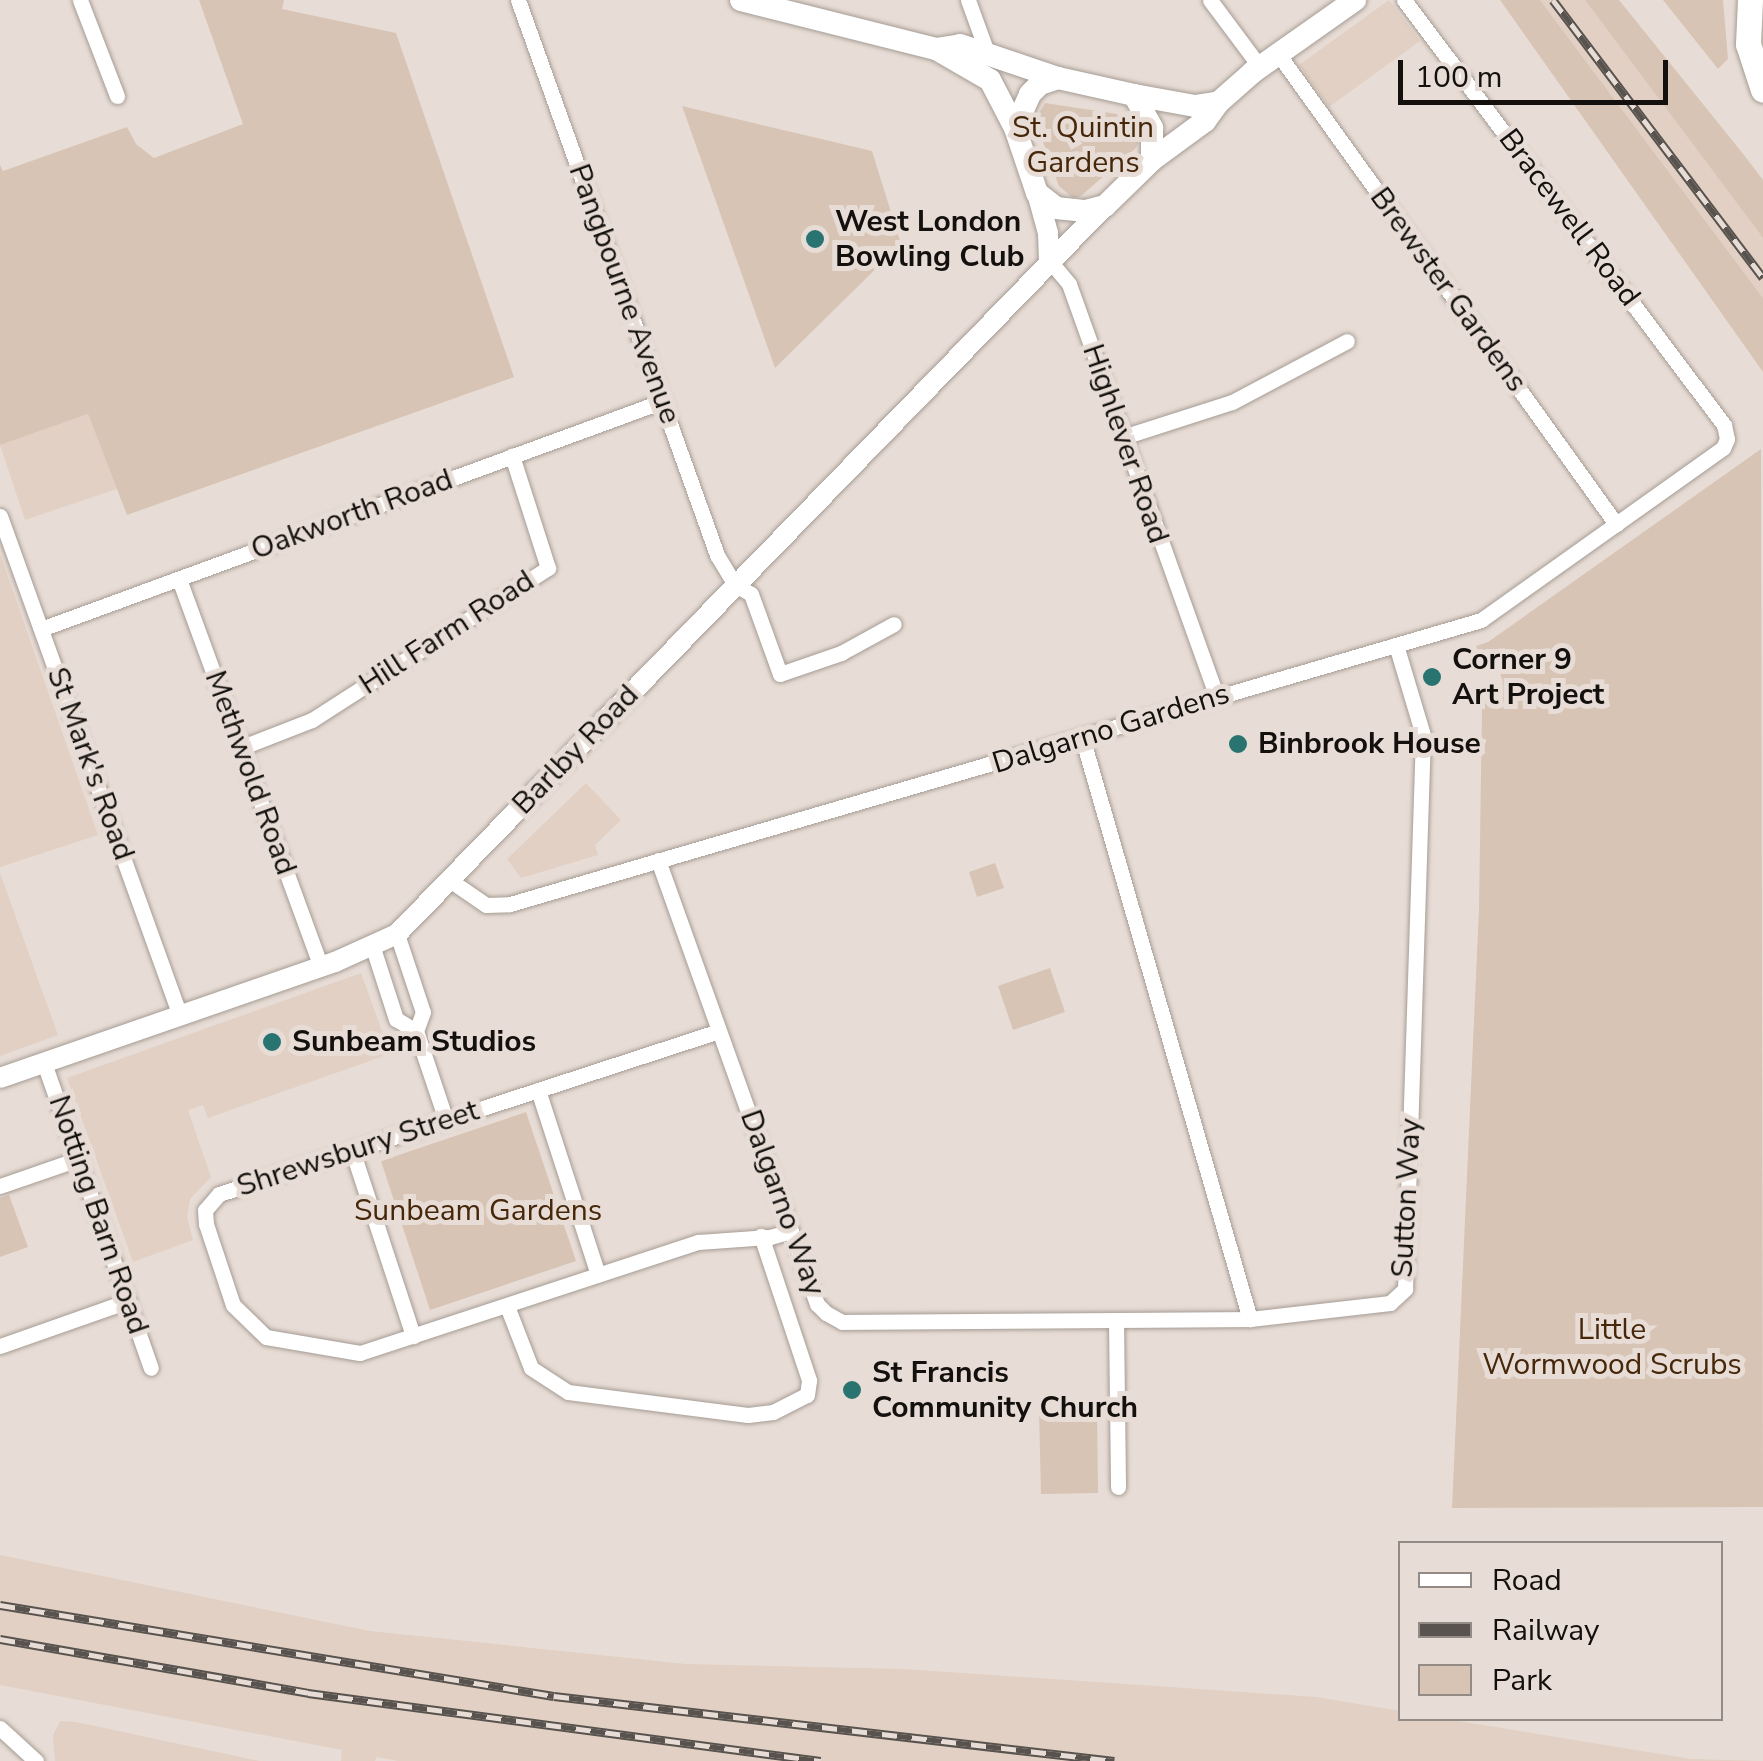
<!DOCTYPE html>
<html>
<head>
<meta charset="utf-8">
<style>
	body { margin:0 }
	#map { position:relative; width:1763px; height:1761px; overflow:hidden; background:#e8ddd6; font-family:"Nunito Sans",sans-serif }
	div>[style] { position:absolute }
	.built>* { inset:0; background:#e1d0c3 }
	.green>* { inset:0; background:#d7c4b5 }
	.roads { filter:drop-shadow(0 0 2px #a59c94) drop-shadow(0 0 2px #a59c94) }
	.minor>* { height:15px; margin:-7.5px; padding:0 7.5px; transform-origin:7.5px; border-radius:7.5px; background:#fff }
	.tertiary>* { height:20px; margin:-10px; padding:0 10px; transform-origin:10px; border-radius:10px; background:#fff }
	.secondary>* { height:22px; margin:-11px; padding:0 11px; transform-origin:11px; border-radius:11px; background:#fff }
	.primary>* { height:25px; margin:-12.5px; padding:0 12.5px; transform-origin:12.5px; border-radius:12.5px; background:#fff }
	.rail>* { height:9px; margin-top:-4.5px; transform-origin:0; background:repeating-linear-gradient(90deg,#e8ddd6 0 15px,#58534e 0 30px); box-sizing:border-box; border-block:2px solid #58534e }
	.dots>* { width:28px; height:28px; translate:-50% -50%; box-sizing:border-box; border:5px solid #e8ddd6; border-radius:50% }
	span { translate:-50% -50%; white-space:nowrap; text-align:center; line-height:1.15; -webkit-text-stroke:10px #e8ddd6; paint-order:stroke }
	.park-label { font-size:30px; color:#46270a }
	.street-label { font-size:30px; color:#13100d }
	.poi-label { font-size:30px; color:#13100d; font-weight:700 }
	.left { translate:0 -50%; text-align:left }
	.legend { position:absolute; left:1398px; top:1541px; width:325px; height:180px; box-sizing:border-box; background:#e8ddd6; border:2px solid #938b86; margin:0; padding:12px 18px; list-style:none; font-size:30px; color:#13100d }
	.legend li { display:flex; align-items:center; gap:20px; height:50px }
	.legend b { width:50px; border:2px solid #938b86 }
	.scale { position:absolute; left:1398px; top:60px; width:270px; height:45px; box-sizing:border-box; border:5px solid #13100d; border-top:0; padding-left:12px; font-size:30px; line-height:35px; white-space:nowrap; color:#13100d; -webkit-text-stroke:8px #e8ddd6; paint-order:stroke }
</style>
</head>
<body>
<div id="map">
	<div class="built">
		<i style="clip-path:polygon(1389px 0,1420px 41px,1329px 107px,1299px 65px)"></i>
		<i style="clip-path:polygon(1540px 0,1585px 0,1763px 238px,1763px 298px)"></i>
		<i style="clip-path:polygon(88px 414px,117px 489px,25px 520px,0 445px)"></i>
		<i style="clip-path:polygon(0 554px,98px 835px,0 867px)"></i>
		<i style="clip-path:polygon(586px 783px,621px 820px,595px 845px,598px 855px,521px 878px,507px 859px)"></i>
		<i style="clip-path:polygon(0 873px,58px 1035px,0 1056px)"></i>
		<i style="clip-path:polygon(361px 973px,382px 1031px,398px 1037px,404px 1049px,208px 1118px,203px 1105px,188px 1110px,211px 1177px,190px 1199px,187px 1217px,193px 1240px,133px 1262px,67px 1078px)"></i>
		<i style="clip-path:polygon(0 1555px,370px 1631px,686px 1664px,904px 1669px,1316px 1697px,1400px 1711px,1400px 1718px,1446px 1719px,1691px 1759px,1763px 1761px,398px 1761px,377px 1757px,375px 1761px,341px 1761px,342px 1750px,0 1685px)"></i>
		<i style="clip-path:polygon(60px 1721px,76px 1722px,260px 1761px,55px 1761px,53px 1735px)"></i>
	</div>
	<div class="green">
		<i style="clip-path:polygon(199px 0,284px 0,282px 9px,396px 33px,514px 377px,127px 515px,88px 414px,0 445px,0 165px,3px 171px,127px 127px,136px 144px,154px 158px,243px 124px)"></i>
		<i style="clip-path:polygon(1500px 0,1540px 0,1763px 298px,1763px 372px)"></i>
		<i style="clip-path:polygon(1585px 0,1619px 0,1744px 155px,1763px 180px,1763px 238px)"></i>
		<i style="clip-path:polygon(1663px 0,1723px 0,1728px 59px,1718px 69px)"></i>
		<i style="clip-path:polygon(1045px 103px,1130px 116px,1139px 125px,1141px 137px,1136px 148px,1081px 196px,1073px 198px,1059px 186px,1035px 120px)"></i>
		<i style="clip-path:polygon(682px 106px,872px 151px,901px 244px,775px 368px)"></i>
		<i style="clip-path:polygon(1761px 449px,1763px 1507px,1452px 1508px,1479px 909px,1482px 708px,1492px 687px,1503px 683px,1494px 654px,1481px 658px,1476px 646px,1488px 642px)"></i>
		<i style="clip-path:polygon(995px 863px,1004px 888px,977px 897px,969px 872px)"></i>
		<i style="clip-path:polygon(1050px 968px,1065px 1012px,1013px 1030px,998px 986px)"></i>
		<i style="clip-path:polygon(526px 1112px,576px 1261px,430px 1310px,381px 1161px)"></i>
		<i style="clip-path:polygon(9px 1195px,28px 1247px,0 1257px,0 1198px)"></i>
		<i style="clip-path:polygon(1097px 1409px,1098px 1493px,1041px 1494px,1039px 1411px)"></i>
	</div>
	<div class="roads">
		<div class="minor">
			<i style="left:80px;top:0;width:103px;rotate:68.9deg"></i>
			<i style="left:518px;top:0;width:590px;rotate:70.27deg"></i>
			<i style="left:717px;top:555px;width:35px;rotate:59deg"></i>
			<i style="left:735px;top:585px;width:18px;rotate:29deg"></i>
			<i style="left:751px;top:594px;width:85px;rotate:70.1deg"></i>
			<i style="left:780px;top:674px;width:65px;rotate:-19deg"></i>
			<i style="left:841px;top:653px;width:60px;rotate:-28.7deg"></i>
			<i style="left:968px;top:0;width:59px;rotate:70deg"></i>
			<i style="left:1210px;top:0;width:84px;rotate:53.3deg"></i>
			<i style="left:1279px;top:55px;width:578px;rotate:54.3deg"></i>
			<i style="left:1049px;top:260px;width:31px;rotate:50deg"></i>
			<i style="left:1069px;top:284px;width:439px;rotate:70.3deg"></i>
			<i style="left:1123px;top:437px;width:114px;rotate:-17.8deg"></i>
			<i style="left:1232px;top:402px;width:130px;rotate:-27.9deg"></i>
			<i style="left:0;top:516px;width:528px;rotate:70.19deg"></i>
			<i style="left:179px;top:579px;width:412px;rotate:69.9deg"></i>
			<i style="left:41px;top:629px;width:662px;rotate:-20.13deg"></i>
			<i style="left:1082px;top:737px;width:606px;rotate:73.9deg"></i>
			<i style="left:1250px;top:1319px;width:141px;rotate:-6.5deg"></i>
			<i style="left:1390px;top:1303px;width:21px;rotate:-43deg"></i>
			<i style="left:1405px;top:1289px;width:554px;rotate:-88.14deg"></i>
			<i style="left:1423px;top:735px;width:94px;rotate:-106.7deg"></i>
			<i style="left:240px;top:748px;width:77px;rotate:-21.3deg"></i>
			<i style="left:312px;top:720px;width:281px;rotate:-32.8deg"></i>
			<i style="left:548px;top:568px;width:118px;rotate:-107.8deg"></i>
			<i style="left:658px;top:860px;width:472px;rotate:70.3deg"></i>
			<i style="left:817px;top:1304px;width:13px;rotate:45deg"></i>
			<i style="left:826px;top:1313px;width:18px;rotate:29deg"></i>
			<i style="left:842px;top:1322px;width:408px;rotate:-0.4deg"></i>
			<i style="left:451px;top:881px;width:42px;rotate:34.4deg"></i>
			<i style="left:486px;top:905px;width:24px;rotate:-2deg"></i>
			<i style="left:510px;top:904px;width:1012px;rotate:-16.3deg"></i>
			<i style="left:1481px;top:620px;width:297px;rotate:-35.4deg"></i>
			<i style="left:1723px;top:448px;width:10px;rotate:-66deg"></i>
			<i style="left:1727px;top:439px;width:14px;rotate:-102deg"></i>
			<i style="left:1724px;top:425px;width:532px;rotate:-126.98deg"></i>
			<i style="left:397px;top:934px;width:82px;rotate:71.6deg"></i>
			<i style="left:423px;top:1012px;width:20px;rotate:110deg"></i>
			<i style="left:416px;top:1031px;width:94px;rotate:71.4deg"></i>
			<i style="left:373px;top:948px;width:75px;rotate:72.1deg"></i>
			<i style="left:396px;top:1019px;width:23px;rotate:31deg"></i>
			<i style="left:719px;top:1031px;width:526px;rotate:161.94deg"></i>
			<i style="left:219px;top:1194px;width:21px;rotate:131deg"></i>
			<i style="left:205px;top:1210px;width:14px;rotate:86deg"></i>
			<i style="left:206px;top:1224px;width:85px;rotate:71.6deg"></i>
			<i style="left:233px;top:1305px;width:46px;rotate:44.1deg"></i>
			<i style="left:266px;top:1337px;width:95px;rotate:9.7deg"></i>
			<i style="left:360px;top:1353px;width:356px;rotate:-18.2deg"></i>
			<i style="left:698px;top:1242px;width:72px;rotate:-4deg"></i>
			<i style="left:770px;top:1237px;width:22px;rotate:-16deg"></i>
			<i style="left:44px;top:1063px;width:323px;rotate:70.7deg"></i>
			<i style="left:538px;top:1090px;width:194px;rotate:72deg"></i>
			<i style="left:352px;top:1150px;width:196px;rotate:71.8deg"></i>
			<i style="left:0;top:1186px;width:83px;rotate:-19.1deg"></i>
			<i style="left:507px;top:1306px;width:66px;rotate:68.8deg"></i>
			<i style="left:531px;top:1368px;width:44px;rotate:33deg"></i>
			<i style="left:568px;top:1392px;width:181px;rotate:7.3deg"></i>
			<i style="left:748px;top:1415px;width:25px;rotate:-7deg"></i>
			<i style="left:773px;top:1412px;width:38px;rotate:-27deg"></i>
			<i style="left:807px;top:1395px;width:15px;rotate:-82deg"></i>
			<i style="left:809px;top:1380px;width:152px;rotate:-108.4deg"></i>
			<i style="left:1116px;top:1320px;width:167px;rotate:89.3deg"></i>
			<i style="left:0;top:1346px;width:136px;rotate:-19.4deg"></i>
			<i style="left:0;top:1728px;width:49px;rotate:42.5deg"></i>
		</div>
		<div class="tertiary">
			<i style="left:1037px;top:193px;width:41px;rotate:74.6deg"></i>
			<i style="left:1048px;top:233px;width:27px;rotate:88deg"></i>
			<i style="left:0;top:1078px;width:355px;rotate:-19.1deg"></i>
			<i style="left:335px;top:962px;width:68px;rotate:-24.3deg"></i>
			<i style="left:397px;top:934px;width:1016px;rotate:-45.8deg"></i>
		</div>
		<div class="secondary">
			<i style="left:741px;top:0;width:201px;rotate:14.1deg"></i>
			<i style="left:936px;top:49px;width:24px;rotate:-9deg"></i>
			<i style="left:960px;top:45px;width:103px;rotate:18.6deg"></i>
			<i style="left:1058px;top:78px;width:78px;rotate:12.6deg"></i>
			<i style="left:1134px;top:95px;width:62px;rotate:10.2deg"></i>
			<i style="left:1195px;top:106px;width:24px;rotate:-9deg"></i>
			<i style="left:936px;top:49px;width:62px;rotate:29.9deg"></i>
			<i style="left:990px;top:80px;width:54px;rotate:62.5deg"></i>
			<i style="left:1015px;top:128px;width:69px;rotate:71.3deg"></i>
			<i style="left:1037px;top:193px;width:24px;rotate:38deg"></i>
			<i style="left:1056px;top:208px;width:30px;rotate:6deg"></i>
			<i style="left:1086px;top:211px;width:20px;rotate:-15deg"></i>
			<i style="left:1105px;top:206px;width:66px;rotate:-44.4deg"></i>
			<i style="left:1152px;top:160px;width:66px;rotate:-36.3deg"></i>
			<i style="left:1205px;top:121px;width:24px;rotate:-54deg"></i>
			<i style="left:1219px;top:102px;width:45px;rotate:-41.4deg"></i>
			<i style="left:1253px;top:72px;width:125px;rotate:-35.2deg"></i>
			<i style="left:1134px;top:95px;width:38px;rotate:61deg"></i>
			<i style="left:1152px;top:128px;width:32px;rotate:90deg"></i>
			<i style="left:1015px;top:128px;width:37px;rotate:-66deg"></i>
			<i style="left:1030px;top:94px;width:14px;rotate:-45deg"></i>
			<i style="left:1040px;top:84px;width:19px;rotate:-18deg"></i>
		</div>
		<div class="primary">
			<i style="left:1750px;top:0;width:44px;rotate:92.6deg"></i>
			<i style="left:1748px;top:44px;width:48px;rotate:71.9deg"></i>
		</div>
	</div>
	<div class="rail">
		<i style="left:1553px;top:0;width:348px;rotate:52.9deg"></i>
		<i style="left:0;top:1605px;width:561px;rotate:9.33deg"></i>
		<i style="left:554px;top:1696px;width:564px;rotate:6.62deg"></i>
		<i style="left:0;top:1639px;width:313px;rotate:9.9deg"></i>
		<i style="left:308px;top:1693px;width:517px;rotate:7.55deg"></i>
	</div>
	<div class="dots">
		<i style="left:815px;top:239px;background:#297371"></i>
		<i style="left:1432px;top:677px;background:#297371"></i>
		<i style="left:1238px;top:744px;background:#297371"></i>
		<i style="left:272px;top:1042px;background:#297371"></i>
		<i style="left:852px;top:1390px;background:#297371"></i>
	</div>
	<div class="park-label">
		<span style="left:1083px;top:145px">St. Quintin<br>Gardens</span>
		<span style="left:478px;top:1211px">Sunbeam Gardens</span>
		<span style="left:1612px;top:1347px">Little<br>Wormwood Scrubs</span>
	</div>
	<div class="street-label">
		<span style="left:1569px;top:218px;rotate:53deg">Bracewell Road</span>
		<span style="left:1448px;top:290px;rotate:54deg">Brewster Gardens</span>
		<span style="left:624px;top:294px;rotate:70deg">Pangbourne Avenue</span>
		<span style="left:1125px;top:444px;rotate:71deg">Highlever Road</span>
		<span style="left:352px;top:515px;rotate:-20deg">Oakworth Road</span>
		<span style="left:447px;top:633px;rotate:-33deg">Hill Farm Road</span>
		<span style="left:1111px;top:729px;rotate:-17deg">Dalgarno Gardens</span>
		<span style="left:576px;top:750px;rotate:-46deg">Barlby Road</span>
		<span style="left:90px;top:764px;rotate:70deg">St Mark's Road</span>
		<span style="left:250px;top:773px;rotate:70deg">Methwold Road</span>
		<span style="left:358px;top:1149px;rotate:-18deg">Shrewsbury Street</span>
		<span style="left:1407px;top:1198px;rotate:-87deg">Sutton Way</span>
		<span style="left:782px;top:1203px;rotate:70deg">Dalgarno Way</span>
		<span style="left:98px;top:1215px;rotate:71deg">Notting Barn Road</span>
	</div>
	<div class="poi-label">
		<span class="left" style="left:835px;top:239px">West London<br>Bowling Club</span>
		<span class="left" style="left:1452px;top:677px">Corner 9<br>Art Project</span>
		<span class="left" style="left:1258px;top:744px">Binbrook House</span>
		<span class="left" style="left:292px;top:1042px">Sunbeam Studios</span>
		<span class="left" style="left:872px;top:1390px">St Francis<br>Community Church</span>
	</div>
	<ul class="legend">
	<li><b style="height:12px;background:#fff"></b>Road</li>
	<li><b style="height:12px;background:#58534e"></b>Railway</li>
	<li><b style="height:28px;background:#d7c4b5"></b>Park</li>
	</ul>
	<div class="scale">100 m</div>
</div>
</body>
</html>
